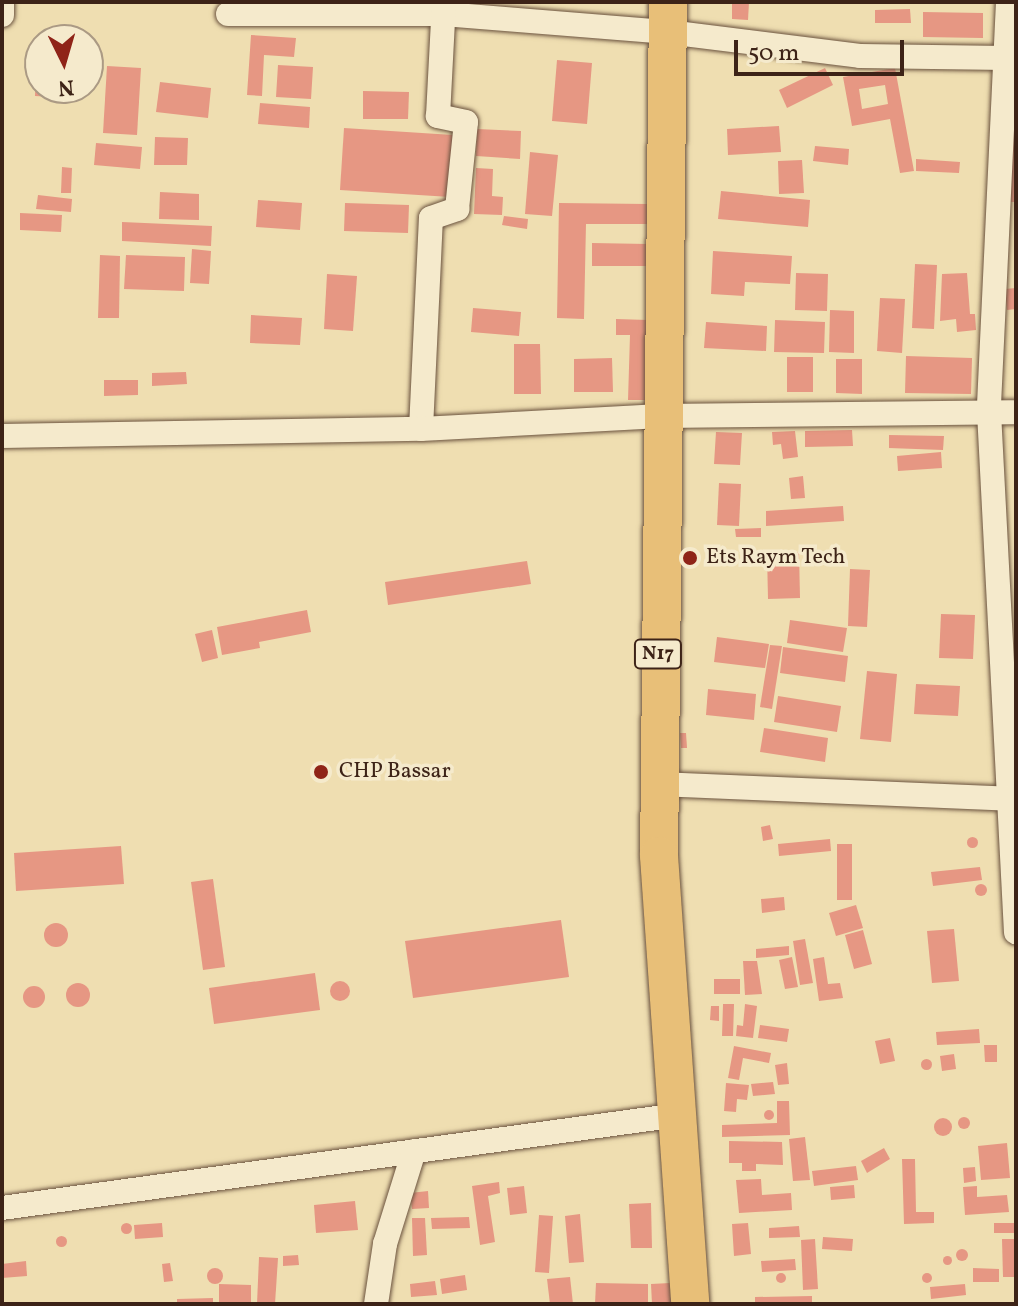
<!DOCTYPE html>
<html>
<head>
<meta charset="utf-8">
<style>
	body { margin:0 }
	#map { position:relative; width:1018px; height:1306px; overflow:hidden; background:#efdeb1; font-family:Vollkorn,serif }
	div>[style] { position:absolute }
	.building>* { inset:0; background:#e69783 }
	.round { border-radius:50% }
	.roads { filter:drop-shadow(0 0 2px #6a523e) drop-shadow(0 0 2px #6a523e) }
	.minor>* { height:24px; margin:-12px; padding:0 12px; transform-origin:12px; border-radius:12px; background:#f5eacc }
	.primary>* { height:38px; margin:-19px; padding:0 19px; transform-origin:19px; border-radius:19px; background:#e8bf78 }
	.dots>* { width:22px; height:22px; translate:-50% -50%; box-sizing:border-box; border:4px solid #f5eacc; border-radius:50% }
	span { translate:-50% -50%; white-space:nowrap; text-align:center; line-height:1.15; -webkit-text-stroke:7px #f5eacc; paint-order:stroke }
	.shield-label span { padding:2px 6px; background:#f5eacc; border:2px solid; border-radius:6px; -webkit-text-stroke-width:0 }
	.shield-label { font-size:20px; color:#3d2317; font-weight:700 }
	.poi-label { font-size:22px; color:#3d2317 }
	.left { translate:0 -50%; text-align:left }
	.frame { position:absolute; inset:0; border:4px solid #3d2317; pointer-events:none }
	.north { position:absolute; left:24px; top:24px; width:80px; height:80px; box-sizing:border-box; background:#f5eacc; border:2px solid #ab9a84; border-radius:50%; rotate:175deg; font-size:22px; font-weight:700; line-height:32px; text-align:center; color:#3d2317 }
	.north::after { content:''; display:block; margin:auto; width:28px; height:36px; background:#8f2418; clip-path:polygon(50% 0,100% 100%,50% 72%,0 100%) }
	.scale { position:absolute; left:734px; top:40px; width:170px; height:36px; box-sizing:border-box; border:4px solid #3d2317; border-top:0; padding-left:10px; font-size:24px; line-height:28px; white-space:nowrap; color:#3d2317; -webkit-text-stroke:6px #f5eacc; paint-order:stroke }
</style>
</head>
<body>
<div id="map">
	<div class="building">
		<i style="clip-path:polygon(732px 2px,749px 2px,748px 20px,732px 19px)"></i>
		<i style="clip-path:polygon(910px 9px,911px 23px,875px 23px,875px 10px)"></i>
		<i style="clip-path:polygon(923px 12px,983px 13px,983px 38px,923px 37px)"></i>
		<i style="clip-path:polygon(251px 35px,296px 38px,294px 57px,264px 55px,262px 96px,247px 95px)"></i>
		<i style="clip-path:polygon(88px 46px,91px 46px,91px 81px,88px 81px)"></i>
		<i style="clip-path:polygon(557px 60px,592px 63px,587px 124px,552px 121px)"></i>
		<i style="clip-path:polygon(278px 65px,313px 67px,311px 99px,276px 97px)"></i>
		<i style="clip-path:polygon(36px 66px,40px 66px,40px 88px,53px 88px,53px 97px,35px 96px)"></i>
		<i style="clip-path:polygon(107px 66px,141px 68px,137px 135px,103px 133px)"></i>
		<i style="clip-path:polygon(825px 68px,833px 85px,787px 108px,779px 90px)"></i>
		<i style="clip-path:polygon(evenodd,895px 68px,914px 171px,900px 173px,890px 119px,852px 126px,843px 77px,895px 68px,885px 85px,888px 104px,862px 109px,859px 89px,885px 85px)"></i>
		<i style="clip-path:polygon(160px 82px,211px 88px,208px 118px,156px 112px)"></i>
		<i style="clip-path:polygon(363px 91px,409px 92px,408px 119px,363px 119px)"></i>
		<i style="clip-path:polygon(260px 103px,310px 107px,309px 128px,258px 124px)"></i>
		<i style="clip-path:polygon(1012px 104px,1016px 104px,1016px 202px,1006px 202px,1008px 150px,1013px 150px)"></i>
		<i style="clip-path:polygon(779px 126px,781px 152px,728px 155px,727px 129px)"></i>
		<i style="clip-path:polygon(344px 128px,453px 135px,450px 197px,340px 190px)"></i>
		<i style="clip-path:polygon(477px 129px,521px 131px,520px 159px,476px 156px)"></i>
		<i style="clip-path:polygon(155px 137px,188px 138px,187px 165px,154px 165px)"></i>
		<i style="clip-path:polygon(96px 143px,142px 147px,140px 169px,94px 165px)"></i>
		<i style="clip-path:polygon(815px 146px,849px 149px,848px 165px,813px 161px)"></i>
		<i style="clip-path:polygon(530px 152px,558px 155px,552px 216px,525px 214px)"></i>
		<i style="clip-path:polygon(916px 159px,960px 162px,959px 173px,916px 171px)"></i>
		<i style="clip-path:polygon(802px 160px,804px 193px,779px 194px,778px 161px)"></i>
		<i style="clip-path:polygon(62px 167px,72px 168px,71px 193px,61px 193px)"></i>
		<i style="clip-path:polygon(476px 168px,493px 169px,492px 196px,503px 197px,502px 215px,474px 214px)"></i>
		<i style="clip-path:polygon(721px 191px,810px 200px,808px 227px,718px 219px)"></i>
		<i style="clip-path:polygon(160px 192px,199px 194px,199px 220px,159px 219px)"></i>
		<i style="clip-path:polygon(38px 195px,72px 199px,71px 212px,36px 209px)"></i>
		<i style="clip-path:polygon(258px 200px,302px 203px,300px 230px,256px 227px)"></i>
		<i style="clip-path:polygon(345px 203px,409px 205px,408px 233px,344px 231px)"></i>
		<i style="clip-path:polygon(559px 203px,648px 204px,648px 224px,586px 224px,584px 319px,557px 318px)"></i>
		<i style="clip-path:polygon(20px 213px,62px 215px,61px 232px,20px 230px)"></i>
		<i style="clip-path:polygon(504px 216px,528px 219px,527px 229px,502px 225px)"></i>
		<i style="clip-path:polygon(122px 222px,212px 226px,211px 246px,122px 241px)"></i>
		<i style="clip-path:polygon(592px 243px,648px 244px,648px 266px,592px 266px)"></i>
		<i style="clip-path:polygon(192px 249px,211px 251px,209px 284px,190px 283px)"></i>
		<i style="clip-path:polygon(713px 251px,792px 256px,790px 284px,745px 282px,744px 296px,711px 294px)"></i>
		<i style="clip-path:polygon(100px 255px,120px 256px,119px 318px,98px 318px)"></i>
		<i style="clip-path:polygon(126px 255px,185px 257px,184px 291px,124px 289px)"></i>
		<i style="clip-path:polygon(915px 264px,937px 265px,934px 329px,912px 328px)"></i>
		<i style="clip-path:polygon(796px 273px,828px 274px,827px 311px,795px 310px)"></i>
		<i style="clip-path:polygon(967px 273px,970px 314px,975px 314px,976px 330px,957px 332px,956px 319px,940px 321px,942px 274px)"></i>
		<i style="clip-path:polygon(327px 274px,357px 276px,353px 331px,324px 329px)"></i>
		<i style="clip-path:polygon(1016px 288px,1016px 309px,1007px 310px,1005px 289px)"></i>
		<i style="clip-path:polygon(880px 298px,905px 299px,902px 353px,877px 351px)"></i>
		<i style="clip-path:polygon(473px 308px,521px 312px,519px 336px,471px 332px)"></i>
		<i style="clip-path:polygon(830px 310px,854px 311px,854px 353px,829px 352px)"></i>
		<i style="clip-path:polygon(251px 315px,302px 318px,300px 345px,250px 343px)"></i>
		<i style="clip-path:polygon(616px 319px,648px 320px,646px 400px,628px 400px,630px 335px,616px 335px)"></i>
		<i style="clip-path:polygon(775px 320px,825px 322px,824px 353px,774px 352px)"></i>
		<i style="clip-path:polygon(706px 322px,767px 326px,766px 351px,704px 348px)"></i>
		<i style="clip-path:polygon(514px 344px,540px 344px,541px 394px,514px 394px)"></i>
		<i style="clip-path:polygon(906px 356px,972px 358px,971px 394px,905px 393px)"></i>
		<i style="clip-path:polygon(787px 357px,813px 357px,813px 392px,787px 392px)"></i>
		<i style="clip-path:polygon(612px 358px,613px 392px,574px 392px,574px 359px)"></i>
		<i style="clip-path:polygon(836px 359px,862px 359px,862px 394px,836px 393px)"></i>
		<i style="clip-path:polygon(186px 372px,187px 384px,152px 386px,152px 373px)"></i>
		<i style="clip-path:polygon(104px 380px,138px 380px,138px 395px,104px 396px)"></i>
		<i style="clip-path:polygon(852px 430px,853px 446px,805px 447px,805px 431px)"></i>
		<i style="clip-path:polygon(795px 431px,798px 457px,783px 459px,781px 444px,773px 445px,772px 432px)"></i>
		<i style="clip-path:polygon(716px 432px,742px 433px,740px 465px,714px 464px)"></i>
		<i style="clip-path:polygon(889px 435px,944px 436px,943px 450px,889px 448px)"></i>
		<i style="clip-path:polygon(941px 452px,942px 468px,898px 471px,897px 456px)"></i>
		<i style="clip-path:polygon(803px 476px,805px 498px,791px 499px,789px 478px)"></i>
		<i style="clip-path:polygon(719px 483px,741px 484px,739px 526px,717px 525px)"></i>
		<i style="clip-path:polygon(843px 506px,844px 521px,766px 526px,766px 511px)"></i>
		<i style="clip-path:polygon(761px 528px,761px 537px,736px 537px,735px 529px)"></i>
		<i style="clip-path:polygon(799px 552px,800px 598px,768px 599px,767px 553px)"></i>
		<i style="clip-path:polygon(527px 561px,531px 584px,388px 605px,385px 582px)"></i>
		<i style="clip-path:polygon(850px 569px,870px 570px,867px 627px,848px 626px)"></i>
		<i style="clip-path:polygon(307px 610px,311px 632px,259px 642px,260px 648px,222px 655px,217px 627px)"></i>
		<i style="clip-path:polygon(941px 614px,975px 615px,973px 659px,939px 658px)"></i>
		<i style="clip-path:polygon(790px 620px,847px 628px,843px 652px,787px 643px)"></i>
		<i style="clip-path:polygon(212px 630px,218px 658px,202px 662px,195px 634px)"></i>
		<i style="clip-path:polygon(717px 637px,769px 644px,765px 668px,714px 662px)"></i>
		<i style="clip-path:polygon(770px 645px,782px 646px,772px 709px,760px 707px)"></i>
		<i style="clip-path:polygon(783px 647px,848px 656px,845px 682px,780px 673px)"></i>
		<i style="clip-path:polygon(867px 671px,897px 674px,891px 742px,860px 739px)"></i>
		<i style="clip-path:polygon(916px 684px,960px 686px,958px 716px,914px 714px)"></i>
		<i style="clip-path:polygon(708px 689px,756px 694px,754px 720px,706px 715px)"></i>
		<i style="clip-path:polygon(778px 696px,841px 706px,837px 732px,774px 722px)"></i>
		<i style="clip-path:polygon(764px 728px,828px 738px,825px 762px,760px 752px)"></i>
		<i style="clip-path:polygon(680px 733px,686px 733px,687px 748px,681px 748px)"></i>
		<i style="clip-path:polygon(770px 825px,773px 839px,763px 841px,761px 827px)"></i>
		<i class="round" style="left:966.5px;top:836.5px;width:11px;height:11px"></i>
		<i style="clip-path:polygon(830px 839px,831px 851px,779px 856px,778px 844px)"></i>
		<i style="clip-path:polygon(837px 844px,852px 844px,852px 900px,837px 900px)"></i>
		<i style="clip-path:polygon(121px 846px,124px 884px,16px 891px,14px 853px)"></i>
		<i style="clip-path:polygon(980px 867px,982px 880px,933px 886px,931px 872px)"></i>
		<i style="clip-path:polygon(213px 879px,225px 967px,203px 970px,191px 882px)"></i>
		<i class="round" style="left:975px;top:884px;width:12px;height:12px"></i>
		<i style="clip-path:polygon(784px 897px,785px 910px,762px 913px,761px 899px)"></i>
		<i style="clip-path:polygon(856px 905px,863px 928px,836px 936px,829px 913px)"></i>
		<i style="clip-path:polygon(561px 920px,569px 977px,413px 998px,405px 941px)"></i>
		<i class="round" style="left:44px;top:923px;width:24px;height:24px"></i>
		<i style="clip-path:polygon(954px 929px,959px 981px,932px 983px,927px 931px)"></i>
		<i style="clip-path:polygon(863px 930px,872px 964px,854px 969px,845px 935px)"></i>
		<i style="clip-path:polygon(805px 939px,813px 983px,800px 985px,793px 941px)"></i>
		<i style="clip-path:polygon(789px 946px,789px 955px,756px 958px,756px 949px)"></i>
		<i style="clip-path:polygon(792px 957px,798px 987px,785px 989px,779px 960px)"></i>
		<i style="clip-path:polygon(824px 957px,828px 984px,840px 983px,843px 998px,819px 1001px,813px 959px)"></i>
		<i style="clip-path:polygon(743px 961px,757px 961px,762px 994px,745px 995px)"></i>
		<i style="clip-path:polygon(315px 973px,320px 1010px,214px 1024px,209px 988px)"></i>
		<i style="clip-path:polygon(714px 979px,740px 979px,740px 994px,714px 994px)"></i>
		<i class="round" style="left:330px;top:981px;width:20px;height:20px"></i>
		<i class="round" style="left:66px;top:983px;width:24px;height:24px"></i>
		<i class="round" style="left:23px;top:986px;width:22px;height:22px"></i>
		<i style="clip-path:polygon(723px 1004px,734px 1004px,733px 1036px,722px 1036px)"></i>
		<i style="clip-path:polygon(745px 1004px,757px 1006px,753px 1038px,736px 1036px,737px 1025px,743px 1026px)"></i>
		<i style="clip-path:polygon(711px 1006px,719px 1006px,719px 1021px,710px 1020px)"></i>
		<i style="clip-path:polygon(760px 1025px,789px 1029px,787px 1042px,758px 1038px)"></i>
		<i style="clip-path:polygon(979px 1029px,980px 1043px,937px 1045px,936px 1032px)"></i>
		<i style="clip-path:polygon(890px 1038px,895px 1061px,880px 1064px,875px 1041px)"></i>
		<i style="clip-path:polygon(984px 1045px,997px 1045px,997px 1062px,985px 1062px)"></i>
		<i style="clip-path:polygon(734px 1046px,771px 1053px,769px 1063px,743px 1058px,739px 1080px,728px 1078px)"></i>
		<i style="clip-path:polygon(954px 1054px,956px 1069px,942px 1071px,940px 1056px)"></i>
		<i class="round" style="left:920.5px;top:1058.5px;width:11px;height:11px"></i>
		<i style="clip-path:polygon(787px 1063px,789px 1084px,778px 1085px,775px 1065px)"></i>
		<i style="clip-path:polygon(773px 1082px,775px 1094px,753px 1096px,751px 1084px)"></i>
		<i style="clip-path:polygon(726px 1083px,749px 1085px,747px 1100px,737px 1099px,736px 1112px,724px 1111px)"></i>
		<i style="clip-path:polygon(777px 1101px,789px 1101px,790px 1135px,722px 1137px,722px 1125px,777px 1123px)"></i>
		<i class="round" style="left:764px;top:1110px;width:10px;height:10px"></i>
		<i class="round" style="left:958px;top:1117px;width:12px;height:12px"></i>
		<i class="round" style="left:934px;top:1118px;width:18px;height:18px"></i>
		<i style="clip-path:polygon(805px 1137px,810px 1180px,793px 1181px,789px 1139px)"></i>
		<i style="clip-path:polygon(729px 1141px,782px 1142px,783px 1165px,756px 1164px,756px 1171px,742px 1171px,742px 1163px,729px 1163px)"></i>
		<i style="clip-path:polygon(1007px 1143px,1010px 1178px,981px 1180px,978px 1146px)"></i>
		<i style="clip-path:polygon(884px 1148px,890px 1159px,867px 1173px,861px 1161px)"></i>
		<i style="clip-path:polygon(902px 1159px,915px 1159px,916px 1212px,934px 1212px,934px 1223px,904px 1224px)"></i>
		<i style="clip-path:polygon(856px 1166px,858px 1180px,814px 1186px,812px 1171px)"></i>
		<i style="clip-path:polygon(975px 1167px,976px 1181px,964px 1183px,963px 1168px)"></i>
		<i style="clip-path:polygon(761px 1179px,762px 1195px,791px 1193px,792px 1210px,739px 1213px,736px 1180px)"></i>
		<i style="clip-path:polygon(499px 1182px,500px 1193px,488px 1196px,495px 1242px,480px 1245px,472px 1186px)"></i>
		<i style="clip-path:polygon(854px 1185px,855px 1198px,831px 1200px,830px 1187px)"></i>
		<i style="clip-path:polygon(524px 1186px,527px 1213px,510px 1215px,507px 1188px)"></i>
		<i style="clip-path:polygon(977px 1186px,977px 1197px,1007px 1195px,1009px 1212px,965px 1215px,963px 1187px)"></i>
		<i style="clip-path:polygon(428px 1191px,429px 1208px,412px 1209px,410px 1193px)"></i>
		<i style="clip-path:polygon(355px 1201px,358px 1230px,316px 1233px,314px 1205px)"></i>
		<i style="clip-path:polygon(651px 1203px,652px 1248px,631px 1248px,629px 1204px)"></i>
		<i style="clip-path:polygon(580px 1214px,584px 1262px,569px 1263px,565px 1216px)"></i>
		<i style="clip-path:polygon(539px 1215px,553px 1216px,549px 1273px,535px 1272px)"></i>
		<i style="clip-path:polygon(469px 1217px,470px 1228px,432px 1229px,431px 1218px)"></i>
		<i style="clip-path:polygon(412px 1218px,425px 1218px,427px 1255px,413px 1256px)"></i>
		<i class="round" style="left:120.5px;top:1222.5px;width:11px;height:11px"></i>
		<i style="clip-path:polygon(162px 1223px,163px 1237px,135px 1239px,134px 1225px)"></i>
		<i style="clip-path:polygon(748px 1223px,751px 1254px,734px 1256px,732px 1224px)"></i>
		<i style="clip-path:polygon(994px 1223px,1014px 1223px,1014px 1233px,994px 1233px)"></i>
		<i style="clip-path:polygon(799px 1226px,800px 1237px,769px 1238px,769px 1228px)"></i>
		<i class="round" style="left:55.5px;top:1235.5px;width:11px;height:11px"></i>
		<i style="clip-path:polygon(823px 1237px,853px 1239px,852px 1251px,822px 1249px)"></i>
		<i style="clip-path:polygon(815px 1239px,818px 1289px,803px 1290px,801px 1240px)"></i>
		<i style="clip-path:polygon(1002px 1239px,1016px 1239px,1016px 1277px,1003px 1277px)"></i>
		<i class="round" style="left:956px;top:1249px;width:12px;height:12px"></i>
		<i style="clip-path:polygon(298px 1255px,299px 1265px,283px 1266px,283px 1256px)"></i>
		<i class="round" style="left:942.5px;top:1255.5px;width:9px;height:9px"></i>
		<i style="clip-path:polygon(259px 1257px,278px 1258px,275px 1304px,257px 1304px)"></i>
		<i style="clip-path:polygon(795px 1259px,796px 1270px,762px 1272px,761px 1261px)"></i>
		<i style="clip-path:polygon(26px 1261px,27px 1276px,2px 1278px,2px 1264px)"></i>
		<i style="clip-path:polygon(170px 1263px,173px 1281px,164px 1282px,162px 1264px)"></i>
		<i style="clip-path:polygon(973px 1268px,999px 1269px,999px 1282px,973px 1282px)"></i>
		<i class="round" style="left:207px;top:1268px;width:16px;height:16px"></i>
		<i class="round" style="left:776px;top:1273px;width:10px;height:10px"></i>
		<i class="round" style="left:922px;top:1273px;width:10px;height:10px"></i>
		<i style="clip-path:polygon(465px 1275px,467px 1290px,442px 1294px,440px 1279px)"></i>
		<i style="clip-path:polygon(570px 1277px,573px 1304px,550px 1304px,547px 1279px)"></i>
		<i style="clip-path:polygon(435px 1281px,437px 1295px,411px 1297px,410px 1284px)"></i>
		<i style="clip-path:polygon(596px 1283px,648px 1284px,648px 1304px,595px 1304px)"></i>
		<i style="clip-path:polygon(670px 1283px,671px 1304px,652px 1304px,651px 1284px)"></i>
		<i style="clip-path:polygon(219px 1284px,251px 1285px,251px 1304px,219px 1304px)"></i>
		<i style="clip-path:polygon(965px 1284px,966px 1295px,931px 1299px,930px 1287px)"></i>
		<i style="clip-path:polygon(812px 1296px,812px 1304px,755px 1304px,755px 1297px)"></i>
		<i style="clip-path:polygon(213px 1298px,213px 1304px,177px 1304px,177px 1299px)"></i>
	</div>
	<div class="roads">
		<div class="minor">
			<i style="left:1008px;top:2px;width:410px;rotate:92.7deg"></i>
			<i style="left:989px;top:412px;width:521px;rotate:87.03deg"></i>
			<i style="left:228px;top:14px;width:215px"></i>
			<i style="left:443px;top:14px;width:226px;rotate:4.6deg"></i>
			<i style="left:668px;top:32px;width:193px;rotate:7.1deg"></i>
			<i style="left:860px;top:56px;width:146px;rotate:0.8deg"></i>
			<i style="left:2px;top:15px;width:13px;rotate:-90deg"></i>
			<i style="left:421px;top:429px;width:211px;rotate:-87.3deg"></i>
			<i style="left:431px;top:218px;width:28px;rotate:-19deg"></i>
			<i style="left:457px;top:209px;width:87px;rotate:-84.1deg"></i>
			<i style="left:466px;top:122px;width:29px;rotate:-168deg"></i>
			<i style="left:438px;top:116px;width:114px;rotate:-87deg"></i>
			<i style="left:2px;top:436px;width:419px;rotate:-1deg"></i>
			<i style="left:421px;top:429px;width:240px;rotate:-3.1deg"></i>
			<i style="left:661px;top:416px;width:355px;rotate:-0.6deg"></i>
			<i style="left:658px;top:784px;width:358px;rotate:2.4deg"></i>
			<i style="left:2px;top:1208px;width:682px;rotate:-7.83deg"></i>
			<i style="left:376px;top:1304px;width:61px;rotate:-81.5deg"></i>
			<i style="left:385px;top:1244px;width:97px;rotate:-72.7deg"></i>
		</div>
		<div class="primary">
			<i style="left:668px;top:2px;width:854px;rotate:90.6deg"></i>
			<i style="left:659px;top:856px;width:449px;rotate:86deg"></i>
		</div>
	</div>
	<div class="dots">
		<i style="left:690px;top:558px;background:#8f2418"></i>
		<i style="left:321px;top:772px;background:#8f2418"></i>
	</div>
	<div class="shield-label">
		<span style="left:658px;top:654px">N17</span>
	</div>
	<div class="poi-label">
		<span class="left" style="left:706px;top:558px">Ets Raym Tech</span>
		<span class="left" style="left:339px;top:772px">CHP Bassar</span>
	</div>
	<div class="frame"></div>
	<div class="north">N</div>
	<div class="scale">50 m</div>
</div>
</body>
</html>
